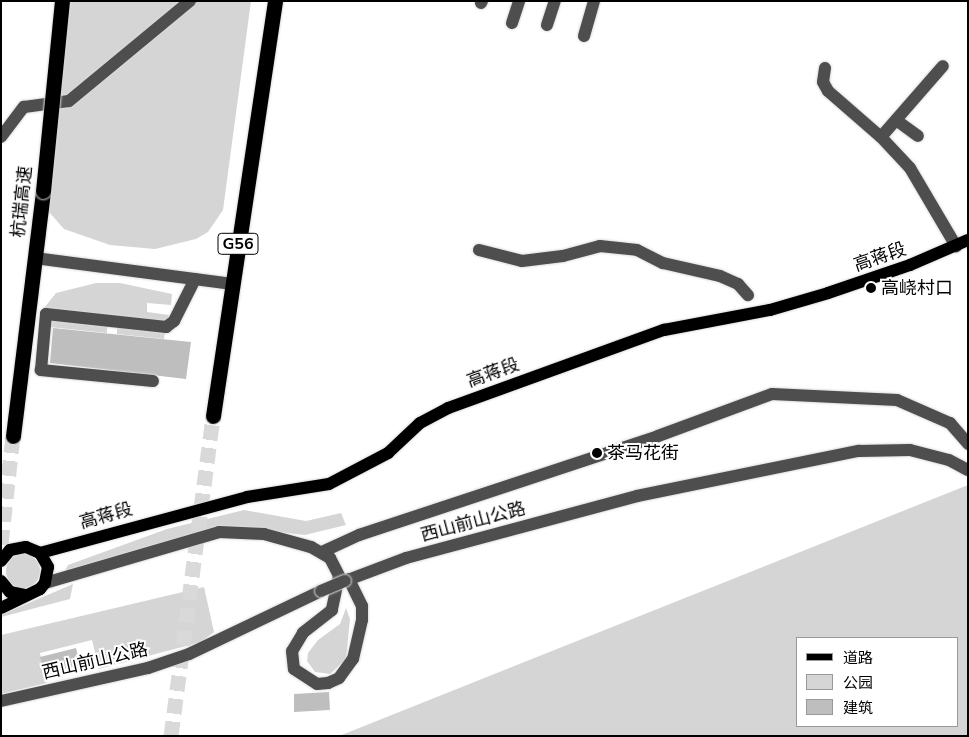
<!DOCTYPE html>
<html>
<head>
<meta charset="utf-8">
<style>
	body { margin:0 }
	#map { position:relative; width:969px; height:737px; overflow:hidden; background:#fff; font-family:"Nunito Sans","Noto Sans SC",sans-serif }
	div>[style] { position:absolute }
	.green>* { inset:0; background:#d5d5d5 }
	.round { border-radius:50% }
	.building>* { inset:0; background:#bebebe }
	.highway-tunnel>* { height:15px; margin-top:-7.5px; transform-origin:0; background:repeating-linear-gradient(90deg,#d9d9d9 0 15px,transparent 0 23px) }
	.roads { filter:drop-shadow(0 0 1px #dbdbdb) drop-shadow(0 0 1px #dbdbdb) }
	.minor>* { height:12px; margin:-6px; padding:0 6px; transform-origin:6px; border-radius:6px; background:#4e4e4e }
	.major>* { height:12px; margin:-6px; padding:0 6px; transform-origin:6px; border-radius:6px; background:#000 }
	.highway>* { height:15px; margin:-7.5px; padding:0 7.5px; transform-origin:7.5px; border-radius:7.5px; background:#000 }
	.bridges { filter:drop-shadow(0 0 1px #dbdbdb) drop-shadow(0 0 1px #dbdbdb) }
	.minor-bridge>* { height:12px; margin:-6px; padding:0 6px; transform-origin:6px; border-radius:6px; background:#4e4e4e }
	.highway-bridge>* { height:15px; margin:-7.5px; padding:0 7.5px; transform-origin:7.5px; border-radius:7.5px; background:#000 }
	.dots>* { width:14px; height:14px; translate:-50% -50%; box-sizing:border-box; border:2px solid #fff; border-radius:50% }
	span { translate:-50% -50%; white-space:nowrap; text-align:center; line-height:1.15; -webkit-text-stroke:4px #fff; paint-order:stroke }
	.shield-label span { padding:1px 4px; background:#fff; border:1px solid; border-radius:4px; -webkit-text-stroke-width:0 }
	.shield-label { font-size:16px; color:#000; font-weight:700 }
	.street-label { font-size:18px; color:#000 }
	.poi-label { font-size:18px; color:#000 }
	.left { translate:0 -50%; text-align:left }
	.frame { position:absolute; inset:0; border:2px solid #000; pointer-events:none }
	.legend { position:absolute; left:796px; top:637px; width:162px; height:90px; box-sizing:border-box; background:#fff; border:1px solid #999; margin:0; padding:6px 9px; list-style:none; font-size:15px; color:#000 }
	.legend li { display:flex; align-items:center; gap:10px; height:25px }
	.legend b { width:25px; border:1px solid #999 }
</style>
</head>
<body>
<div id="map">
	<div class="green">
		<i style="clip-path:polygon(70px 1px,251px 1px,223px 210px,208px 232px,196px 239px,155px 249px,110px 245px,64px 229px,49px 212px)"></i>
		<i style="clip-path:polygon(96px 283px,120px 283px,172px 294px,171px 305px,147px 303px,147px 312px,169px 315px,168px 318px,163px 321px,44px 308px,56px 293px)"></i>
		<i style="clip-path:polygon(49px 319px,107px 326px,107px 333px,49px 327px)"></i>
		<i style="clip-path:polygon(117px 327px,165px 332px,164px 339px,117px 334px)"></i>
		<i style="clip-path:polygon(evenodd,968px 485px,968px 736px,339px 736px,968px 485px,798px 638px,958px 638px,958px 726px,798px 726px,798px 638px)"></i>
		<i style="clip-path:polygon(244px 510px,306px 521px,341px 513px,346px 525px,305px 535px,235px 527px,64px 573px,68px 565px,167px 529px)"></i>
		<i class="round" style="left:6px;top:554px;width:34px;height:34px"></i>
		<i style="clip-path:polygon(73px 584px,70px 599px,1px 617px,1px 615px)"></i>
		<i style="clip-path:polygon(204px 587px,214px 632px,201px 642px,99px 669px,92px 640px,40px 653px,46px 683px,1px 694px,1px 635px)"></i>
		<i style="clip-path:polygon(346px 608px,350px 619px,346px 659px,330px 674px,315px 672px,307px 661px,308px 653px,318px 640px,340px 624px)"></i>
	</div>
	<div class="building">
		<i style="clip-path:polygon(53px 328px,191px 342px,186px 379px,50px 363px)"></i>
		<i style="clip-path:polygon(76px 648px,80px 665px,45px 674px,40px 657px)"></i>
		<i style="clip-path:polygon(329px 692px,330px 710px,294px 712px,294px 694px)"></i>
	</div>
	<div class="highway-tunnel">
		<i style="left:1px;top:544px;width:109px;rotate:-83.7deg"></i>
		<i style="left:171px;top:736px;width:323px;rotate:-82.5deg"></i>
	</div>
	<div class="roads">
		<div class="minor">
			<i style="left:481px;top:3px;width:2px;rotate:-63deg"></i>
			<i style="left:512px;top:23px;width:23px;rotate:-72deg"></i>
			<i style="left:547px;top:25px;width:25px;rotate:-72deg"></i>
			<i style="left:584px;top:36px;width:36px;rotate:-74deg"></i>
			<i style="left:825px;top:68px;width:14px;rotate:98deg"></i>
			<i style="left:823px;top:82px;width:10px;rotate:61deg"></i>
			<i style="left:828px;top:91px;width:70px;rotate:41deg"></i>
			<i style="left:881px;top:137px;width:42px;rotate:46.9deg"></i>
			<i style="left:910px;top:168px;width:91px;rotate:59.5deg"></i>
			<i style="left:896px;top:120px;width:27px;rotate:36deg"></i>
			<i style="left:1px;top:137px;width:38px;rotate:-53deg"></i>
			<i style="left:24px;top:107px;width:45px;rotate:-7.6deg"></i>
			<i style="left:69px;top:101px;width:157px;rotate:-39.6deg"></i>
			<i style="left:881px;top:137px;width:94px;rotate:-48.9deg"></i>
			<i style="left:479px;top:250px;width:44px;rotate:14.3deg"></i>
			<i style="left:522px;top:261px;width:41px;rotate:-7deg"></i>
			<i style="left:563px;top:256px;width:38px;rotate:-15deg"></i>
			<i style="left:600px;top:246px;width:37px;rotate:6deg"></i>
			<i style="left:637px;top:250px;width:29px;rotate:27deg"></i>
			<i style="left:663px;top:263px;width:58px;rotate:12.8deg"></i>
			<i style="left:720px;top:276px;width:20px;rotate:24deg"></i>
			<i style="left:738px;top:284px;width:15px;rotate:48deg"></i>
			<i style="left:35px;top:258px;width:199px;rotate:7.5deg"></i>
			<i style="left:153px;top:381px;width:113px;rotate:-174.4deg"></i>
			<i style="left:41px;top:370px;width:56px;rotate:-84.9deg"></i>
			<i style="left:46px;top:314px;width:121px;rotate:6.2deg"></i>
			<i style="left:166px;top:327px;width:10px;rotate:-37deg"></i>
			<i style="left:174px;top:321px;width:47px;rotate:-63.4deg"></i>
			<i style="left:322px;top:552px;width:41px;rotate:-24.7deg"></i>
			<i style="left:359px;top:535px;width:315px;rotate:-18.3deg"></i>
			<i style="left:658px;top:436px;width:121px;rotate:-20.2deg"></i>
			<i style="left:772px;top:394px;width:125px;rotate:2.7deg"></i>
			<i style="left:897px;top:400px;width:58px;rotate:23.5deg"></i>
			<i style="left:950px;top:423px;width:28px;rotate:49deg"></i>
			<i style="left:345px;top:581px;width:65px;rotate:-20.7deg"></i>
			<i style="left:406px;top:558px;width:239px;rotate:-15deg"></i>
			<i style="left:637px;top:496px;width:227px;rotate:-11.5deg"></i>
			<i style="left:859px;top:451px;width:51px;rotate:-1.1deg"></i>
			<i style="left:910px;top:450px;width:40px;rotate:14.4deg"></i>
			<i style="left:949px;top:460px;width:21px;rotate:28deg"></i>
			<i style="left:45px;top:583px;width:181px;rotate:-16.3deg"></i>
			<i style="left:219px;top:532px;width:45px;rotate:2.5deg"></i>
			<i style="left:264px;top:534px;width:49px;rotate:15.5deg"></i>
			<i style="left:311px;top:547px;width:22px;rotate:30deg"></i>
			<i style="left:330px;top:558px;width:20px;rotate:63deg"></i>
			<i style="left:339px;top:576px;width:35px;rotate:102deg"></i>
			<i style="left:332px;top:610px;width:37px;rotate:142deg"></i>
			<i style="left:303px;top:633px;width:21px;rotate:121deg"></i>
			<i style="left:292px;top:651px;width:18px;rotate:84deg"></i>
			<i style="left:294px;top:669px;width:27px;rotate:33deg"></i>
			<i style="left:317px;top:684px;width:11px;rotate:-5deg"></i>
			<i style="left:328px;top:683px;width:12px;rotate:-24deg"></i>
			<i style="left:339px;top:678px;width:24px;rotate:-54deg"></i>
			<i style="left:353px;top:659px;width:40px;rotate:-77deg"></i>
			<i style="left:362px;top:620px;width:14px;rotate:-90deg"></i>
			<i style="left:362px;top:606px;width:30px;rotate:-116deg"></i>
			<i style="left:1px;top:701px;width:151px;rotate:-12.7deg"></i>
			<i style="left:148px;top:668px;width:43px;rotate:-18.9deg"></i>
			<i style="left:189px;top:654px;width:146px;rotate:-25.5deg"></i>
		</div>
		<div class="major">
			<i style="left:40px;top:553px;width:214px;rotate:-15.1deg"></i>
			<i style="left:247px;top:497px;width:83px;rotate:-9deg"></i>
			<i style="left:329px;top:484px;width:67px;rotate:-27.7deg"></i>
			<i style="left:388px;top:453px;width:44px;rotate:-43.2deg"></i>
			<i style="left:420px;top:423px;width:32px;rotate:-28deg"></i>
			<i style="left:448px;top:408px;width:230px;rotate:-19.9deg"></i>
			<i style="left:664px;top:330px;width:108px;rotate:-10.7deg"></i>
			<i style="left:770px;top:310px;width:60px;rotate:-16.3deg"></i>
			<i style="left:828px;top:293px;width:87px;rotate:-18.9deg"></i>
			<i style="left:910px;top:265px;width:63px;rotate:-23.3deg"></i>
			<i style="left:1px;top:561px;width:14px;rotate:-51deg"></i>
			<i style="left:10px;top:550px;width:16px;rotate:-11deg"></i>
			<i style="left:26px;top:547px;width:15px;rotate:23deg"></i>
			<i style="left:40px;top:553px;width:16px;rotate:60deg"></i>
			<i style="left:48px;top:567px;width:16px;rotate:101deg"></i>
			<i style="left:45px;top:583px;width:8px;rotate:130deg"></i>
			<i style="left:40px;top:589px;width:43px;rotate:154deg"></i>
			<i style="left:1px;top:581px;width:14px;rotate:51deg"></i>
			<i style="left:10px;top:592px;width:15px;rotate:11deg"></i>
		</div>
		<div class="highway">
			<i style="left:213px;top:416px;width:420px;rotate:-81.5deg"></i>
			<i style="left:13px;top:436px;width:247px;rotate:-83deg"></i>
		</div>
	</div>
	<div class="bridges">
		<div class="minor-bridge">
			<i style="left:321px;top:591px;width:26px;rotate:-23deg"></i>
		</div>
		<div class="highway-bridge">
			<i style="left:43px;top:191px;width:191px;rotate:-84.3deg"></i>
		</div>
	</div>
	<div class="dots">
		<i style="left:871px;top:288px;background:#000"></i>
		<i style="left:597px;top:453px;background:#000"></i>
	</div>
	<div class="shield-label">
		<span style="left:238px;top:244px">G56</span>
	</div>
	<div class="street-label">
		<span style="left:22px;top:202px;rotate:-84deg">杭瑞高速</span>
		<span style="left:880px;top:257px;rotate:-19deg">高蒋段</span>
		<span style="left:493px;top:373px;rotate:-20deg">高蒋段</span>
		<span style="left:106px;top:516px;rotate:-16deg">高蒋段</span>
		<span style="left:473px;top:522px;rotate:-15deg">西山前山公路</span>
		<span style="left:95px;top:661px;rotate:-13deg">西山前山公路</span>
	</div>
	<div class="poi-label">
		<span class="left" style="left:881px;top:288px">高峣村口</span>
		<span class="left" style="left:607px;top:453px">茶马花街</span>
	</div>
	<div class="frame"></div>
	<ul class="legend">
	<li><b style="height:6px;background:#000"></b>道路</li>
	<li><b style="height:14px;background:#d5d5d5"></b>公园</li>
	<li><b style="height:14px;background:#bebebe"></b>建筑</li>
	</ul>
</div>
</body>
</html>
